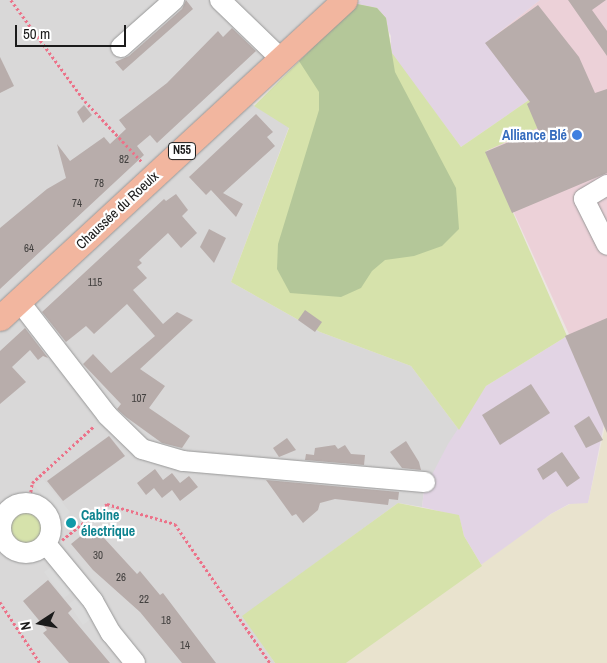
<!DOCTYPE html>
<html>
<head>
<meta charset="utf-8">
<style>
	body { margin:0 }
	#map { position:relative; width:607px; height:663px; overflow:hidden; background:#ece5e1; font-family:"Archivo Narrow",sans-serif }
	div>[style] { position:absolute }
	.residential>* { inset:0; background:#d9d8d8 }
	.commercial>* { inset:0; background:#ecd1d8 }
	.industrial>* { inset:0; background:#e2d4e4 }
	.farmland>* { inset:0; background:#e9e3ce }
	.grass>* { inset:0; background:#d6e2ab }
	.round { border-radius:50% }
	.forest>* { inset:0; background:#b4c799 }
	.parking>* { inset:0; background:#dbdbdb }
	.building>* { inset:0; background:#b8adab }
	.path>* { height:2.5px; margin-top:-1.25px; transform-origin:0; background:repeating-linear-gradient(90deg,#ec7289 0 2.5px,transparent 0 5px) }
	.roads { filter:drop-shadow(0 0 1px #989898) drop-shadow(0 0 1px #989898) }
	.minor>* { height:20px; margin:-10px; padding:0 10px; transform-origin:10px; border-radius:10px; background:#fff }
	.minor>.ring { margin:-10px; padding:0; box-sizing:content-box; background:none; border:20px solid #fff; border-radius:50% }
	.major>* { height:25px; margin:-12.5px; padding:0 12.5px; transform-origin:12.5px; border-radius:12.5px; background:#f2b69f }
	.dots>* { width:14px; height:14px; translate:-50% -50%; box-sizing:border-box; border:2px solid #fff; border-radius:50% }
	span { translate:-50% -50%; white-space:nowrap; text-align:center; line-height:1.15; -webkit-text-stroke:4.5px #fff; paint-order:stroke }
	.number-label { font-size:11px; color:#42403f }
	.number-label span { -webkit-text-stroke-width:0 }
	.shield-label span { padding:1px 4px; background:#fff; border:1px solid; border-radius:4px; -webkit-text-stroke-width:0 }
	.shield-label { font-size:12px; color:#1b1b1b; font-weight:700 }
	.shop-label { font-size:14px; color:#366cbe; font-weight:700 }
	.right { translate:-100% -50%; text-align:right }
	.street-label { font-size:14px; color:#1b1b1b }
	.culture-label { font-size:14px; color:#0d838f; font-weight:700 }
	.left { translate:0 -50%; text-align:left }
	.north { position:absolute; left:15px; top:598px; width:50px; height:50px; -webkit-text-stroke:4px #fff; paint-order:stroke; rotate:259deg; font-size:14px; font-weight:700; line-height:20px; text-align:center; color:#1b1b1b }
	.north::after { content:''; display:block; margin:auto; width:18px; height:22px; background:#1b1b1b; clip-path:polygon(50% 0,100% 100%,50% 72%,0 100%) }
	.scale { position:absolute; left:15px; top:25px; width:111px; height:22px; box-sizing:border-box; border:2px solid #1b1b1b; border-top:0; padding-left:6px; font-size:15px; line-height:18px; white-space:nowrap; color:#1b1b1b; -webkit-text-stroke:4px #fff; paint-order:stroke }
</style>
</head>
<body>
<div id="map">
	<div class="residential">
		<i style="clip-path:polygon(0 0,345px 0,240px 97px,289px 127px,231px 282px,320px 332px,411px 366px,459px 430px,424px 490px,422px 507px,398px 503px,243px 616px,275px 663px,0 663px)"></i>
	</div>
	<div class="commercial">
		<i style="clip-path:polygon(540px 0,607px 0,607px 418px,486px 151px,540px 126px,529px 100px,488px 41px)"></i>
	</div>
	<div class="industrial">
		<i style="clip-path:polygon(361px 0,540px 0,488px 41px,529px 100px,461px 147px,391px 53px,391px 36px,377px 8px,357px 4px)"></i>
		<i style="clip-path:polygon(567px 336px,605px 419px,588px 504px,569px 504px,551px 514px,482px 566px,464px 536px,459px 516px,422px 507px,424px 490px,448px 444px,486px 386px)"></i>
	</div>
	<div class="farmland">
		<i style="clip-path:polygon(607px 418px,607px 663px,346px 663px,551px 514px,570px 504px,588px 503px)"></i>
	</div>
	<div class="grass">
		<i style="clip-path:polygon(357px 4px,377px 8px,386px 18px,392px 53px,461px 147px,529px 100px,540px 127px,486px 151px,567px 336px,486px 386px,459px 430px,411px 366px,320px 332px,231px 282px,289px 128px,254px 106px)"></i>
		<i style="clip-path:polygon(398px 503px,459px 515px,464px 536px,482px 566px,346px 663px,275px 663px,242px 616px)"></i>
		<i class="round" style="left:5px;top:506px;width:42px;height:42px"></i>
	</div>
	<div class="forest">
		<i style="clip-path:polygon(357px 4px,377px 8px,386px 18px,395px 72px,456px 188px,459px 229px,442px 246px,414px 256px,385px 260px,372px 271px,361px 288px,341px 297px,290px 293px,277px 269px,278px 244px,319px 110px,319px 92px,299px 61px)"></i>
	</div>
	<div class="parking">
		<i style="clip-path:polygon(43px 479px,70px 512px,62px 519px,34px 485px)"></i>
		<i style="clip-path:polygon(52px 566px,73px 591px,64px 598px,44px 572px)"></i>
		<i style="clip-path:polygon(78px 597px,92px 618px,83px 625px,69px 604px)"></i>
	</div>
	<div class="building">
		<i style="clip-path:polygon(186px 0,193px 9px,123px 71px,115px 62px,129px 56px,182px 9px)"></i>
		<i style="clip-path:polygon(568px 0,606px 0,592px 10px,607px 31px,607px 56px)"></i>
		<i style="clip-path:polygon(538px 5px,579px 57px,595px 93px,607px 89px,607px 173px,512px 213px,485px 152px,538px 130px,527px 104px,530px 102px,485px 43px)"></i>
		<i style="clip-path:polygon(232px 28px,256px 51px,157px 143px,150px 135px,137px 146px,144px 155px,0 289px,0 228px,47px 189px,66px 178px,57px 144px,70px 161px,104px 137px,110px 144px,126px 129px,119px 120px,167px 83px,218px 31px,223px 37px)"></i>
		<i style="clip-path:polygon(0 57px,14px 86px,0 93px)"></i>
		<i style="clip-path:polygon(84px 105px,92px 115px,83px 123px,77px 112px)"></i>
		<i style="clip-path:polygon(256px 114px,273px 132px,267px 137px,275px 146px,223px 193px,243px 204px,236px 217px,211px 190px,206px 195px,189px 177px)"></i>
		<i style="clip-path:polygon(176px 194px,188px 210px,182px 216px,197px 233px,181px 248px,168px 233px,139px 260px,142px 263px,137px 267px,147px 278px,133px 290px,163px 324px,177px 312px,193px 320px,140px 369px,165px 386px,149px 408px,190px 436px,182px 448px,162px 443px,126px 417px,117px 409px,121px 404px,83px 364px,93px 354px,111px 373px,155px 336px,127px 304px,94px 334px,86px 326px,66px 342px,42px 312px,164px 199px,166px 201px)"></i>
		<i style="clip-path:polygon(209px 229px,226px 238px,214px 263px,200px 247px)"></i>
		<i style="clip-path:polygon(305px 310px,322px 322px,315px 332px,298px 320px)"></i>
		<i style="clip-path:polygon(607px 318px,607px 433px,565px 336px)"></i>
		<i style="clip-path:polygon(25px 328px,48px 358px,43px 356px,38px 360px,30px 350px,12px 367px,26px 382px,0 404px,0 351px)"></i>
		<i style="clip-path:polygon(531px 384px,550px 413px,500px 445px,482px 415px)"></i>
		<i style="clip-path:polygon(589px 416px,603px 440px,586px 448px,574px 426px)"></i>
		<i style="clip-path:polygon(109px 436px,125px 456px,63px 501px,47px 481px)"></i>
		<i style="clip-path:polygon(287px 438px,296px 450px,279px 457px,273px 448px)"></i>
		<i style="clip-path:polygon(406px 441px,419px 462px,421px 470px,402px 468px,390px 452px)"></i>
		<i style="clip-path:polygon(335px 445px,338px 449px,345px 445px,351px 454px,365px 455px,364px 465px,305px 460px,306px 454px,314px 455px,315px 448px)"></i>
		<i style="clip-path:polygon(562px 452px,580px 478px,567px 487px,556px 471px,543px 480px,537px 469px)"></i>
		<i style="clip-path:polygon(155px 469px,163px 480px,172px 473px,180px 483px,189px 476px,198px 487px,180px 501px,172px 490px,162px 498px,154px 488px,146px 495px,137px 483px)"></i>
		<i style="clip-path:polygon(266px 480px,399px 492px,398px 500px,389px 499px,388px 505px,335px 499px,320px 503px,318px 510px,303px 523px,296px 514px,292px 516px)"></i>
		<i style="clip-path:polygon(93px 526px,137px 574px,140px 571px,160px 595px,163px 593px,216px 663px,182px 663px,140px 612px,93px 570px,71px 544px)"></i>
		<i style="clip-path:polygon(48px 580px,72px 609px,68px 613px,110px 663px,69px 663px,43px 633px,47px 630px,23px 601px)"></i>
	</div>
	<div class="path">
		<i style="left:11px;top:0;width:125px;rotate:53.8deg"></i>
		<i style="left:85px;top:101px;width:83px;rotate:46.9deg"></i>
		<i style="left:29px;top:502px;width:19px;rotate:-81deg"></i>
		<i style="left:32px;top:483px;width:84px;rotate:-42.6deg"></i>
		<i style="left:62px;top:540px;width:58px;rotate:-38.7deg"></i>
		<i style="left:107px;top:504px;width:71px;rotate:16.4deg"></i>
		<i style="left:175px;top:524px;width:168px;rotate:55.6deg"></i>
		<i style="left:0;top:602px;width:73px;rotate:56.7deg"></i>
	</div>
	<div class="roads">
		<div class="minor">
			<i style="left:220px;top:0;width:85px;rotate:44deg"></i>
			<i style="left:121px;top:47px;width:71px;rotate:-41.6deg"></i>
			<i style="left:607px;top:185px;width:27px;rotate:149deg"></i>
			<i style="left:584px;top:199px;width:51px;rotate:63.4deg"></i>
			<i style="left:19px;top:301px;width:144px;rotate:52.3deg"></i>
			<i style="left:107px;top:415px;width:49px;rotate:44.2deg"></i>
			<i style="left:142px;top:449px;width:43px;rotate:16.3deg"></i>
			<i style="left:183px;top:461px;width:243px;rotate:5deg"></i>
			<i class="ring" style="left:1px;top:503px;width:30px;height:30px"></i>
			<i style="left:46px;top:544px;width:74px;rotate:50.5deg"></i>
			<i style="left:93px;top:601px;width:37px;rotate:61deg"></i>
			<i style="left:111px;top:633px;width:38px;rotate:51deg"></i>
		</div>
		<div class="major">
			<i style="left:0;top:318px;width:469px;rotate:-42.7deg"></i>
		</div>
	</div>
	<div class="dots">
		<i style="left:577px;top:135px;background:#3f7fe0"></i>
		<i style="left:71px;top:523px;background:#0f9aa8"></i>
	</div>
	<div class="number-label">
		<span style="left:124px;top:159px">82</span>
		<span style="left:99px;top:183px">78</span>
		<span style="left:77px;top:203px">74</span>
		<span style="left:29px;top:248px">64</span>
		<span style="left:95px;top:282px">115</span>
		<span style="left:139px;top:398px">107</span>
		<span style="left:98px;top:555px">30</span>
		<span style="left:121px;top:577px">26</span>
		<span style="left:144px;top:599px">22</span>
		<span style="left:166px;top:620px">18</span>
		<span style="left:185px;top:645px">14</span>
	</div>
	<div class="shield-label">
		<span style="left:182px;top:151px">N55</span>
	</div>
	<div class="shop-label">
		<span class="right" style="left:567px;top:135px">Alliance Blé</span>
	</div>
	<div class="street-label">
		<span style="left:117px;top:210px;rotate:-43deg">Chaussée du Roeulx</span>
	</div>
	<div class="culture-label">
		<span class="left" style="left:81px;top:523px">Cabine<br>électrique</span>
	</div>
	<div class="north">N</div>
	<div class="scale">50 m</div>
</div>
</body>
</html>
